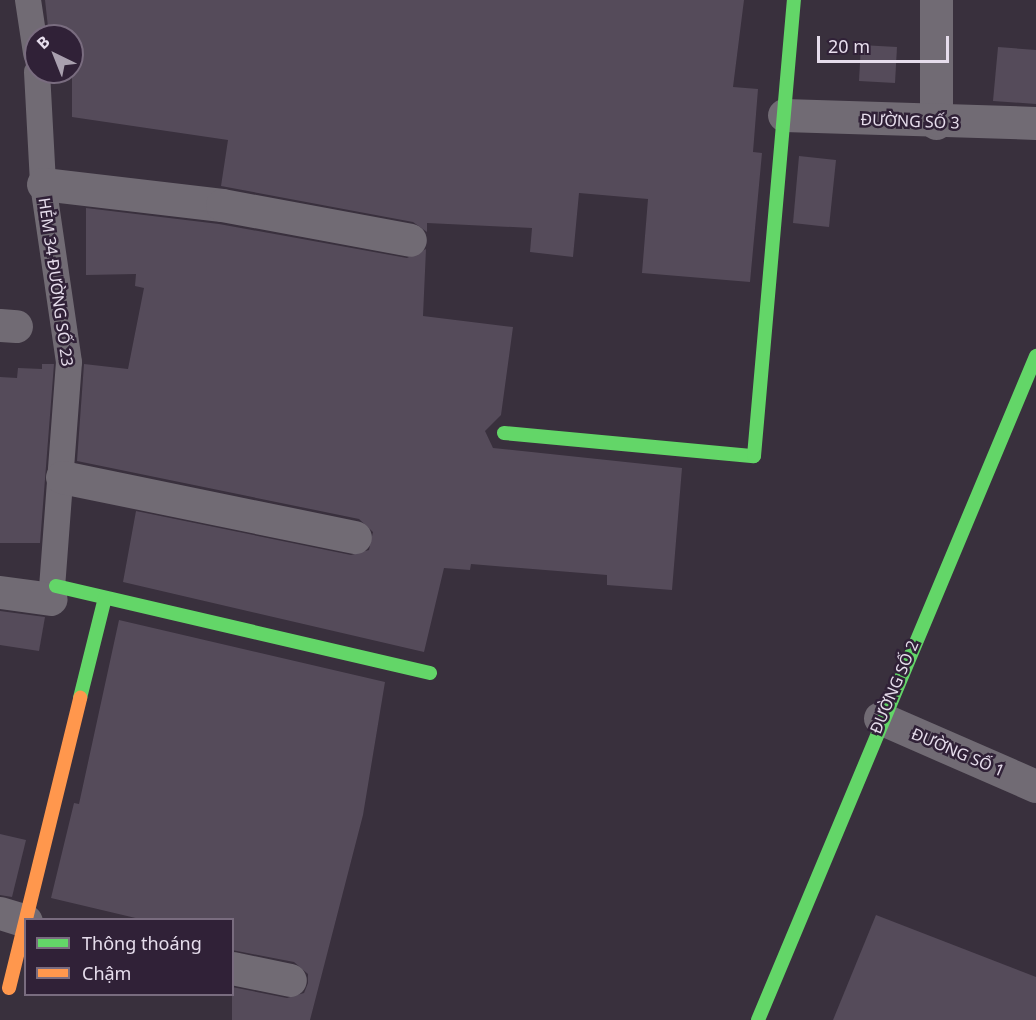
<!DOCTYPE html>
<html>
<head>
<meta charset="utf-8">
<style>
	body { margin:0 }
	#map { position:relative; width:1036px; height:1020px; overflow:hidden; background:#39303d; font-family:"Noto Sans",sans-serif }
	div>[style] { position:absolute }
	.building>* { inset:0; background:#554b5a }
	.lane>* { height:26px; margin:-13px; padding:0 13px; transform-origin:13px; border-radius:13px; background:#716b74 }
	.street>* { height:33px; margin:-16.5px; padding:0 16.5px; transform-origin:16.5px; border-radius:16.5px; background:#716b74 }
	.fast>* { height:14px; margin:-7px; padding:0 7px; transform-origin:7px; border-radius:7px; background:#63d668 }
	.slow>* { height:14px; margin:-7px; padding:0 7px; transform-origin:7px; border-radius:7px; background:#ff974d }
	span { translate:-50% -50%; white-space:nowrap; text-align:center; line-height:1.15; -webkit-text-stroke:5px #302137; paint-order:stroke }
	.street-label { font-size:16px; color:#e6ddec }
	.legend { position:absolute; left:24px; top:918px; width:210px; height:78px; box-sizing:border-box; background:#302137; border:2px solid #796c7f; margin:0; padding:8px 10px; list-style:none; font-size:18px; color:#e6ddec }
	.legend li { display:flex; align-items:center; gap:12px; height:30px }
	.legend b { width:30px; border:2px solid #796c7f }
	.north { position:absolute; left:24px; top:24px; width:60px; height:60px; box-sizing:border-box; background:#302137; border:2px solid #796c7f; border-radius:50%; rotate:317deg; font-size:16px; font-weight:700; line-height:24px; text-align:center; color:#e6ddec }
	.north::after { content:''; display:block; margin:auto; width:21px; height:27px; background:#a9a0af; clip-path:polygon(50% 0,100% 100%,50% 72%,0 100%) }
	.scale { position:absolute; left:817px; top:36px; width:132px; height:27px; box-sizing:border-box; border:3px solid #e6ddec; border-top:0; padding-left:8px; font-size:18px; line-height:21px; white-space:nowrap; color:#e6ddec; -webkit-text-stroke:4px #302137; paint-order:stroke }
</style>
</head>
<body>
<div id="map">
	<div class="building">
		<i style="clip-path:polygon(45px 0,744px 0,733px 87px,758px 89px,753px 152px,762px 153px,750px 282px,642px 273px,648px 199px,579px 193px,573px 257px,530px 252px,532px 228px,427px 223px,427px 232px,413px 222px,221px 186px,228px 140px,72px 117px,72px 36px,49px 36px)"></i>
		<i style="clip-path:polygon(861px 45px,897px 47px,895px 83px,859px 81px)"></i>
		<i style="clip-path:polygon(998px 47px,1036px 50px,1036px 104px,993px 101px)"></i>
		<i style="clip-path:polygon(799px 156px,836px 160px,829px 227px,793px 223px)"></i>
		<i style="clip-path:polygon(86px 208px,219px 224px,407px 258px,426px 249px,423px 316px,513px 327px,501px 415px,485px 431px,493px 448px,682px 468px,672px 590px,607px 585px,607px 575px,471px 564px,470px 570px,444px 568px,424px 652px,123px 582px,136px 511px,351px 555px,369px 550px,373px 532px,359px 519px,77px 461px,84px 364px,128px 369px,144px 288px,135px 286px,136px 274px,86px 275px)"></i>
		<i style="clip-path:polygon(42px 364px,54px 364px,40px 543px,0 543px,0 377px,17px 378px,18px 368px,42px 369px)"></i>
		<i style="clip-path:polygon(0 611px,45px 617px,39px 651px,0 645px)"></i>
		<i style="clip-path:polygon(119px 620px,385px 682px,363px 815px,310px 1020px,232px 1020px,232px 987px,287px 998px,304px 993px,308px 983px,308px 974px,294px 962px,232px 950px,232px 920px,144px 920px,51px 898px,74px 803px,79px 804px)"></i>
		<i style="clip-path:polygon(0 834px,26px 840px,12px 897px,0 895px)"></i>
		<i style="clip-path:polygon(876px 915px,1036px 977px,1036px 1020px,833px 1020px)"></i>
	</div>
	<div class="lane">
		<i style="left:28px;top:0;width:54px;rotate:81.4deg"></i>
		<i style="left:37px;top:72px;width:112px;rotate:86.9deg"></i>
		<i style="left:43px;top:184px;width:180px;rotate:81.7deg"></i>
		<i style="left:69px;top:362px;width:238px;rotate:94.3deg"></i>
	</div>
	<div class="street">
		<i style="left:936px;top:0;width:123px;rotate:90deg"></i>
		<i style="left:784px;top:115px;width:252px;rotate:1.8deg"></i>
		<i style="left:43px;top:184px;width:180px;rotate:6.7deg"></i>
		<i style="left:222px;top:205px;width:191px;rotate:10.5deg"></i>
		<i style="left:0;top:325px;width:16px;rotate:4deg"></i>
		<i style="left:62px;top:477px;width:299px;rotate:11.6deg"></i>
		<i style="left:0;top:592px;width:51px;rotate:7.8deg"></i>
		<i style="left:880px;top:718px;width:170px;rotate:23.6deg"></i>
		<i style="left:0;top:913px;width:27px;rotate:17deg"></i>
		<i style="left:232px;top:968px;width:59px;rotate:11.7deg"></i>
	</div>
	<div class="fast">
		<i style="left:504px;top:433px;width:251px;rotate:5.3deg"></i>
		<i style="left:754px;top:456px;width:458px;rotate:-85deg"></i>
		<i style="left:56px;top:586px;width:384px;rotate:13.1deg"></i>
		<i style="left:80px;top:698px;width:103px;rotate:-76deg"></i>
		<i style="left:758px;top:1020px;width:720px;rotate:-67.28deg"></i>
	</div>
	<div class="slow">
		<i style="left:9px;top:988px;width:299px;rotate:-76.2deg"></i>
	</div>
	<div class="street-label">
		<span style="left:910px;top:121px;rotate:2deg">ĐƯỜNG SỐ 3</span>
		<span style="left:56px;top:282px;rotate:82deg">HẺM 34 ĐƯỜNG SỐ 23</span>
		<span style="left:894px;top:687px;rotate:-67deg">ĐƯỜNG SỐ 2</span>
		<span style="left:958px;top:752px;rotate:23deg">ĐƯỜNG SỐ 1</span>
	</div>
	<ul class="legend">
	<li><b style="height:8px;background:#63d668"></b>Thông thoáng</li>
	<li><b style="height:8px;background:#ff974d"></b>Chậm</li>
	</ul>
	<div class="north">B</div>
	<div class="scale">20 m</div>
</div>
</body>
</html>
